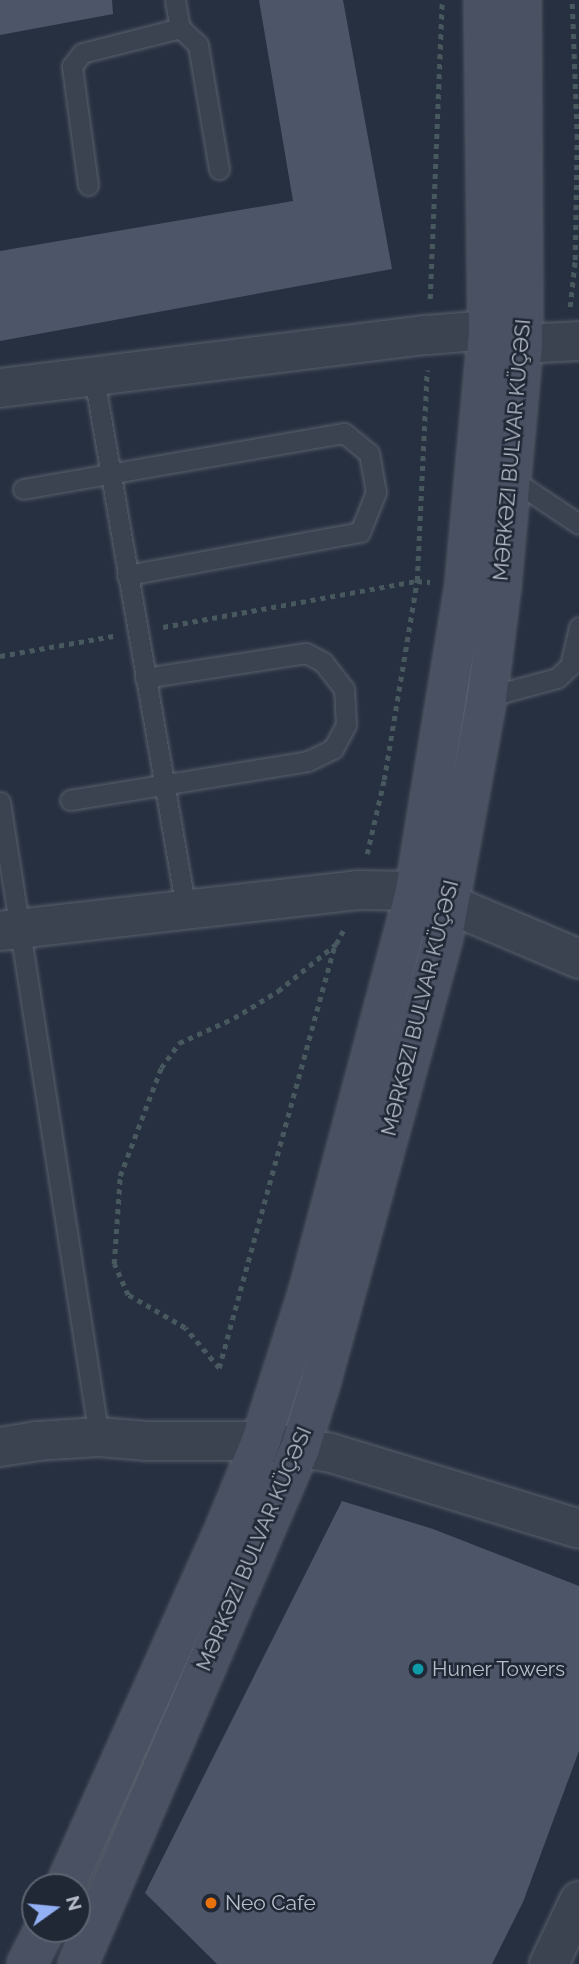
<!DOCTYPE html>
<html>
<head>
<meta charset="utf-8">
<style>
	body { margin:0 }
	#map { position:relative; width:579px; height:1964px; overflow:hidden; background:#273040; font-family:Raleway,sans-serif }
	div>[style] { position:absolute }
	.building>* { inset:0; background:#4d5669 }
	.path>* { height:4.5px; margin-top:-2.25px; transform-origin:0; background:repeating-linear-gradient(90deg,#47595e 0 5px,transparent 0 10px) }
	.roads { filter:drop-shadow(0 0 2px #59606d) drop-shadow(0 0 2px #59606d) }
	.lane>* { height:19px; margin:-9.5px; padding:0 9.5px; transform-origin:9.5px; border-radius:9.5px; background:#3b4250 }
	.street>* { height:38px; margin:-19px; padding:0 19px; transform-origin:19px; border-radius:19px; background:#3b4250 }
	.secondary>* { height:38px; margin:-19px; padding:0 19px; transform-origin:19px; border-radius:19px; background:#495163 }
	.dots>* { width:19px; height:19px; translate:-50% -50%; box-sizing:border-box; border:4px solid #202735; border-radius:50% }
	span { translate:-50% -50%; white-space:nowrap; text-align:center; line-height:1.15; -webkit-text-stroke:5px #202735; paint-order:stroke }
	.street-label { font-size:21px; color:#b8bdca }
	.poi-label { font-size:21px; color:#b8bdca }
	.left { translate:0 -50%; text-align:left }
	.north { position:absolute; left:21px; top:1873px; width:70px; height:70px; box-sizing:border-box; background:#202735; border:2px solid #5d6371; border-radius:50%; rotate:75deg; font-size:19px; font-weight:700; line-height:28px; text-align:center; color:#b8bdca }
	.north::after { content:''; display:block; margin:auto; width:24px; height:32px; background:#93b0f4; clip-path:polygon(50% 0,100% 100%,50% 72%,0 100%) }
</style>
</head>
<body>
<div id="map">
	<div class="building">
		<i style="clip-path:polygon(0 0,112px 0,113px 14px,0 35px)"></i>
		<i style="clip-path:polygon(259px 0,343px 0,392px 269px,0 341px,0 251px,293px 201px)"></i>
		<i style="clip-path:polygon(342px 1501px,433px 1529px,579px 1586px,579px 1751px,523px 1902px,492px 1964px,217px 1964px,145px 1893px)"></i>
	</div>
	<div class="path">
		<i style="left:430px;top:299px;width:299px;rotate:-87.7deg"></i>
		<i style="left:570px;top:307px;width:47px;rotate:-83.9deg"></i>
		<i style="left:575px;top:260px;width:121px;rotate:-89.1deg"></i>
		<i style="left:577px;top:139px;width:139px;rotate:-92.1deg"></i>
		<i style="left:163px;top:627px;width:258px;rotate:-10.3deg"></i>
		<i style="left:417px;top:581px;width:13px;rotate:4deg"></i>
		<i style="left:0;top:656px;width:115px;rotate:-10deg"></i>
		<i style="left:367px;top:854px;width:76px;rotate:-77.1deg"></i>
		<i style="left:384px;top:780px;width:202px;rotate:-80.6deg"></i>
		<i style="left:417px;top:581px;width:211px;rotate:-87.3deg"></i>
		<i style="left:219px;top:1368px;width:52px;rotate:-130.4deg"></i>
		<i style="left:185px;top:1328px;width:66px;rotate:-149.9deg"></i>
		<i style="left:128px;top:1295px;width:34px;rotate:-114deg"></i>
		<i style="left:114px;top:1264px;width:88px;rotate:-86.1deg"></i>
		<i style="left:120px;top:1176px;width:116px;rotate:-69.2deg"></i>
		<i style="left:161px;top:1068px;width:31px;rotate:-54deg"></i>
		<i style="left:179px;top:1043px;width:60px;rotate:-24.4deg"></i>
		<i style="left:234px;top:1018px;width:52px;rotate:-31.5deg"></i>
		<i style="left:278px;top:991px;width:75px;rotate:-39deg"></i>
		<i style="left:336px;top:944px;width:17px;rotate:-62deg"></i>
		<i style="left:219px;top:1368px;width:439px;rotate:-74.7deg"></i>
	</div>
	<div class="roads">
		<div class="lane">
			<i style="left:175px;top:0;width:28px;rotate:80deg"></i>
			<i style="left:180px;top:28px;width:25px;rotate:43deg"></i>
			<i style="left:198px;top:45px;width:126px;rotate:80.4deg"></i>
			<i style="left:88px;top:185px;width:120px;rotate:-97.7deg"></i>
			<i style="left:72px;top:66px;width:16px;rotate:-52deg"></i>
			<i style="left:82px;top:53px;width:101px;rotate:-14.3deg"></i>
			<i style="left:94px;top:377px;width:540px;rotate:80.19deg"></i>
			<i style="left:510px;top:478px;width:83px;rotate:33.7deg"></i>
			<i style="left:23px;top:489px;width:326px;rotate:-9.9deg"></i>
			<i style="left:344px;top:433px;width:32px;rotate:39deg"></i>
			<i style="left:369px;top:453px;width:40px;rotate:80deg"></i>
			<i style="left:376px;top:492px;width:43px;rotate:111.8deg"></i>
			<i style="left:360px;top:532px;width:237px;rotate:169.5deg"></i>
			<i style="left:487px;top:697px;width:73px;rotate:-15.2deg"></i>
			<i style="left:557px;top:678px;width:18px;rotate:-43deg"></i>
			<i style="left:570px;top:666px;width:40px;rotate:-77deg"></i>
			<i style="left:70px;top:800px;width:241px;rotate:-9.3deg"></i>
			<i style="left:308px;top:761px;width:28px;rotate:-26deg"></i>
			<i style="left:333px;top:749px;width:27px;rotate:-62deg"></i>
			<i style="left:346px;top:725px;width:36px;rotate:-93deg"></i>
			<i style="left:344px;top:689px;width:34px;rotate:-128deg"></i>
			<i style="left:323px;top:662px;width:19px;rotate:-152deg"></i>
			<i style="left:306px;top:653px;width:163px;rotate:171.2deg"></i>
			<i style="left:0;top:802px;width:643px;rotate:81.14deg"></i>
		</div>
		<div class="street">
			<i style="left:523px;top:344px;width:56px;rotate:-3.1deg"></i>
			<i style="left:0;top:388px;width:431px;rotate:-7.1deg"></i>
			<i style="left:428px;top:335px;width:60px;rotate:-4.8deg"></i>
			<i style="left:449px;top:904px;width:141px;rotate:22.9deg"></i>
			<i style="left:0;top:931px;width:360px;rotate:-6.5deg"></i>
			<i style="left:358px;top:890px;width:57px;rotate:1deg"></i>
			<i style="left:0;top:1447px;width:36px;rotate:-9deg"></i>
			<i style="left:36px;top:1441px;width:63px;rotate:-3.6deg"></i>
			<i style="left:99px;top:1437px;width:48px;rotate:4.8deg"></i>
			<i style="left:147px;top:1441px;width:114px"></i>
			<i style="left:261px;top:1441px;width:71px;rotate:9.7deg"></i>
			<i style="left:331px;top:1453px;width:259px;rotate:17deg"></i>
			<i style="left:549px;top:1964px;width:70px;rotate:-64.5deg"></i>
		</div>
		<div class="secondary">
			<i style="left:65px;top:1887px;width:381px;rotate:-65.9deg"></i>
			<i style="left:221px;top:1539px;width:106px;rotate:-67.8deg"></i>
			<i style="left:261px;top:1441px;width:154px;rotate:-72.3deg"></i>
			<i style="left:308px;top:1294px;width:417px;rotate:-75.1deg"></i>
			<i style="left:415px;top:891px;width:310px;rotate:-80.7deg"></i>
			<i style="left:465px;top:585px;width:256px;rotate:-84.8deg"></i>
			<i style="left:488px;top:330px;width:330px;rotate:-90.7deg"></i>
			<i style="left:27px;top:1964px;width:39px;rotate:-63deg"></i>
			<i style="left:78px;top:1964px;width:562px;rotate:-66.72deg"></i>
			<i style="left:300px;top:1448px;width:71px;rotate:-72.8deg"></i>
			<i style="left:321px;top:1380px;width:460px;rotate:-74.6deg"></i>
			<i style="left:443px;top:936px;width:243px;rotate:-79.6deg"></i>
			<i style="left:487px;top:697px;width:112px;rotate:-82.8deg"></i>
			<i style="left:501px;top:586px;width:243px;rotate:-84.8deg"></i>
			<i style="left:523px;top:344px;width:344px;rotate:-90.3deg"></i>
		</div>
	</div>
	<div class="dots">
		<i style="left:418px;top:1669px;background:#0f9aa8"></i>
		<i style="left:211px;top:1903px;background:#e8710a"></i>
	</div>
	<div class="street-label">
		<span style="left:512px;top:450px;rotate:-85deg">MƏRKƏZI BULVAR KÜÇƏSI</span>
		<span style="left:420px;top:1008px;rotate:-76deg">MƏRKƏZI BULVAR KÜÇƏSI</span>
		<span style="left:254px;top:1549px;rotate:-67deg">MƏRKƏZI BULVAR KÜÇƏSI</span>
	</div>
	<div class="poi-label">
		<span class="left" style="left:432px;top:1669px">Huner Towers</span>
		<span class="left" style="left:225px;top:1903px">Neo Cafe</span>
	</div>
	<div class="north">N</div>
</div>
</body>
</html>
